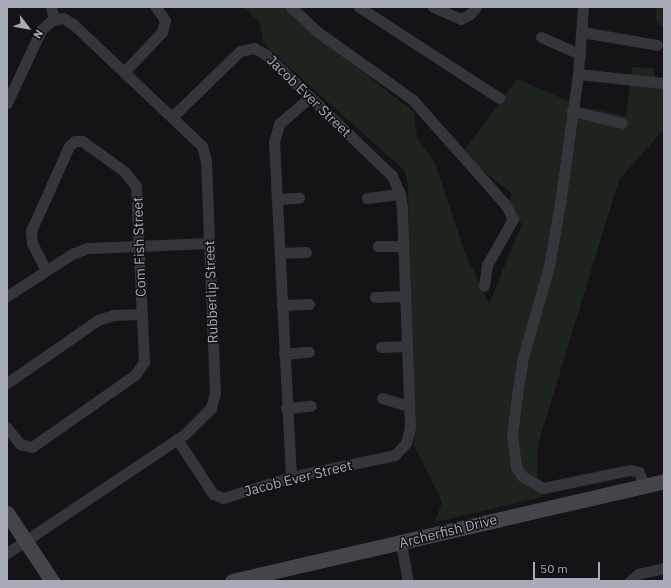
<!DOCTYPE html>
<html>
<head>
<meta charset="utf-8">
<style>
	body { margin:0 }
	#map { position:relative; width:671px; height:588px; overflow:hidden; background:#141416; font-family:"IBM Plex Sans",sans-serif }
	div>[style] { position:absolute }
	.green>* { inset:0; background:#1c241d }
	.street>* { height:11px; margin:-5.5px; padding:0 5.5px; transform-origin:5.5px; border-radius:5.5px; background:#35363b }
	.secondary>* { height:15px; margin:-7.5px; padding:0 7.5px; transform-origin:7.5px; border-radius:7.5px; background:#43454b }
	span { translate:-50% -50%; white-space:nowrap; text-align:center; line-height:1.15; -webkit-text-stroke:3px #0f0f11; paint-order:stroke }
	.street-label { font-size:14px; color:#a6abb7 }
	.frame { position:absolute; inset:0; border:8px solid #a6abb7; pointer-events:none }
	.north { position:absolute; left:8px; top:8px; width:40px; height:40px; -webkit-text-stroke:3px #0f0f11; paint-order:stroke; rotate:122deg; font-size:11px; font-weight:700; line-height:16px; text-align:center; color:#a6abb7 }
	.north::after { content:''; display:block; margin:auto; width:14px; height:18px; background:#a6abb7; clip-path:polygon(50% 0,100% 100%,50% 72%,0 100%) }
	.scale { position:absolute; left:533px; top:562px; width:67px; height:18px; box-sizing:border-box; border:2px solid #a6abb7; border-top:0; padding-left:5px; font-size:12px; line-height:14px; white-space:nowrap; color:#a6abb7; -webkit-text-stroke:3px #0f0f11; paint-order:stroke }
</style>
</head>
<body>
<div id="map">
	<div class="green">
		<i style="clip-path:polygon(244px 7px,289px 7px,318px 37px,414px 112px,417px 137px,435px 163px,465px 253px,489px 304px,522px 224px,509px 207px,511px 193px,462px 153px,517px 79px,582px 107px,626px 116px,632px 67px,653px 68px,657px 83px,664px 83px,664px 129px,619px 180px,538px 444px,537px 475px,542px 497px,435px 522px,442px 502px,414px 446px,408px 185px,404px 170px,272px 52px,263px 42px,260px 23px)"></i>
		<i style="clip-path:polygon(655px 7px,664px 7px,664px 28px,657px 22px)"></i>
	</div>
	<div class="street">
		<i style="left:51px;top:7px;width:12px;rotate:76deg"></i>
		<i style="left:291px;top:7px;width:38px;rotate:43deg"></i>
		<i style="left:319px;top:33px;width:114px;rotate:35.4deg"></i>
		<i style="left:412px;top:99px;width:140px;rotate:48.5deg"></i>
		<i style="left:505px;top:204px;width:17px;rotate:62deg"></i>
		<i style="left:513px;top:219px;width:53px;rotate:119.5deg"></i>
		<i style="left:487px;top:265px;width:21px;rotate:98deg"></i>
		<i style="left:359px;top:7px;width:167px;rotate:33deg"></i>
		<i style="left:433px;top:7px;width:30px;rotate:23deg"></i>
		<i style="left:461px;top:19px;width:10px;rotate:-29deg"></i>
		<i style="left:470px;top:14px;width:9px;rotate:-49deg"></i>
		<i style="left:583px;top:7px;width:67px;rotate:94.3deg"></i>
		<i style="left:578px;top:74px;width:130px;rotate:97.9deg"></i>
		<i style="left:560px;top:203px;width:64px;rotate:99.9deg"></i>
		<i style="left:549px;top:266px;width:95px;rotate:105.9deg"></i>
		<i style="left:523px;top:357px;width:31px;rotate:99deg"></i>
		<i style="left:518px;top:388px;width:46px;rotate:97.4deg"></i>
		<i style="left:512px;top:434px;width:33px;rotate:83deg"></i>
		<i style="left:516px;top:467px;width:11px;rotate:56deg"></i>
		<i style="left:522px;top:476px;width:24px;rotate:30deg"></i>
		<i style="left:543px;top:488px;width:89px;rotate:-11.7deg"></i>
		<i style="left:630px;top:470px;width:9px;rotate:13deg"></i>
		<i style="left:639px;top:472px;width:14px;rotate:69deg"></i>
		<i style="left:582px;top:32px;width:76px;rotate:9.8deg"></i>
		<i style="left:541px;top:37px;width:43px;rotate:23.6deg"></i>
		<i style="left:124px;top:72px;width:55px;rotate:-46.5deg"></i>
		<i style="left:162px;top:32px;width:12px;rotate:-76deg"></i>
		<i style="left:165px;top:20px;width:16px;rotate:-125deg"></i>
		<i style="left:578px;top:74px;width:86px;rotate:6deg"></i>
		<i style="left:7px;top:103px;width:81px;rotate:-65deg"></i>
		<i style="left:41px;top:30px;width:13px;rotate:-42deg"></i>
		<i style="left:51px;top:21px;width:12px;rotate:-14deg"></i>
		<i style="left:63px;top:18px;width:12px;rotate:31deg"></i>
		<i style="left:73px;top:24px;width:178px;rotate:43.4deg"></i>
		<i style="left:202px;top:146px;width:16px;rotate:75deg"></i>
		<i style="left:206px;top:161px;width:232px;rotate:87.8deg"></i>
		<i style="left:215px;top:393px;width:16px;rotate:105deg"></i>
		<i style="left:211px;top:408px;width:37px;rotate:135deg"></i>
		<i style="left:185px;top:434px;width:214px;rotate:146.2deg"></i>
		<i style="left:572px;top:111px;width:51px;rotate:13.5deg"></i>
		<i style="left:172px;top:117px;width:95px;rotate:-44.1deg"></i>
		<i style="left:240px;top:51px;width:14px;rotate:-12deg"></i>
		<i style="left:254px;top:48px;width:13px;rotate:29deg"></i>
		<i style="left:265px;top:54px;width:176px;rotate:43.8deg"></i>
		<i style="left:392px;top:176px;width:20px;rotate:66deg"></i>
		<i style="left:400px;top:194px;width:15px;rotate:82deg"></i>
		<i style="left:402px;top:209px;width:218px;rotate:87.9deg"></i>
		<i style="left:410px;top:427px;width:16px;rotate:104deg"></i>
		<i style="left:406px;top:443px;width:16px;rotate:133deg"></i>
		<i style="left:395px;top:455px;width:106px;rotate:168.1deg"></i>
		<i style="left:291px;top:477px;width:71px;rotate:162.8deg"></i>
		<i style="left:223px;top:498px;width:11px;rotate:-158deg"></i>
		<i style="left:213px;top:494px;width:66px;rotate:-123.2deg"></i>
		<i style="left:367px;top:198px;width:33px;rotate:-7deg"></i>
		<i style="left:277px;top:199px;width:22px;rotate:-3deg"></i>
		<i style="left:378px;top:246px;width:24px"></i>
		<i style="left:280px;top:253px;width:26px;rotate:-2deg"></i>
		<i style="left:7px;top:296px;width:77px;rotate:-32.9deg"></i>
		<i style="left:72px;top:254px;width:17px;rotate:-21deg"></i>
		<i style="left:88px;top:248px;width:121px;rotate:-2.4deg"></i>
		<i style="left:375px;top:297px;width:29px;rotate:-2deg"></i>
		<i style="left:282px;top:305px;width:27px;rotate:-2deg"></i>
		<i style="left:381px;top:347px;width:26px;rotate:-2deg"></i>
		<i style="left:284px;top:354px;width:25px;rotate:-5deg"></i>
		<i style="left:7px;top:383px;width:111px;rotate:-34.7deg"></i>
		<i style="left:98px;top:320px;width:16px;rotate:-18deg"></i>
		<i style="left:113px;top:315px;width:28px;rotate:-2deg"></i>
		<i style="left:382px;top:398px;width:28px;rotate:17deg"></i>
		<i style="left:286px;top:408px;width:25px;rotate:-5deg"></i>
		<i style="left:7px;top:428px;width:21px;rotate:51deg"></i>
		<i style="left:20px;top:444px;width:12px;rotate:14deg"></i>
		<i style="left:32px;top:447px;width:126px;rotate:-35deg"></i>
		<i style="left:135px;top:375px;width:16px;rotate:-55deg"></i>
		<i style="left:144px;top:362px;width:176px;rotate:-92.6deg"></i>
		<i style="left:136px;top:186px;width:19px;rotate:-129deg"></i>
		<i style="left:124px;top:171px;width:52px;rotate:-144.5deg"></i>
		<i style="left:82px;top:141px;width:7px;rotate:180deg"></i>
		<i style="left:75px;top:141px;width:8px;rotate:140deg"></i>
		<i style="left:69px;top:146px;width:93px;rotate:114.1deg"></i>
		<i style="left:31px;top:231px;width:12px;rotate:85deg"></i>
		<i style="left:32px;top:243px;width:30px;rotate:63deg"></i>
		<i style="left:291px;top:477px;width:335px;rotate:-92.9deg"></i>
		<i style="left:274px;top:142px;width:19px;rotate:-74deg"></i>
		<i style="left:279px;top:124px;width:41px;rotate:-41.1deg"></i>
		<i style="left:401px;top:543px;width:39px;rotate:80deg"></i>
		<i style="left:630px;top:581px;width:11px;rotate:-41deg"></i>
		<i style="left:638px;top:574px;width:27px;rotate:-13deg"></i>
	</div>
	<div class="secondary">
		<i style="left:7px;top:513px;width:82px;rotate:56.5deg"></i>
		<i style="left:232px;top:581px;width:443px;rotate:-13deg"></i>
	</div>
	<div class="street-label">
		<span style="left:309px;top:96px;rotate:44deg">Jacob Ever Street</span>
		<span style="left:139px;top:247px;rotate:-92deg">Com Fish Street</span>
		<span style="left:211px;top:292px;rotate:-92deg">Rubberlip Street</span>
		<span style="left:298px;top:478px;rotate:-14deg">Jacob Ever Street</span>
		<span style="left:448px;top:531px;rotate:-14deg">Archerfish Drive</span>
	</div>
	<div class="frame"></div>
	<div class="north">N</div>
	<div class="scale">50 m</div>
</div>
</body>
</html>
